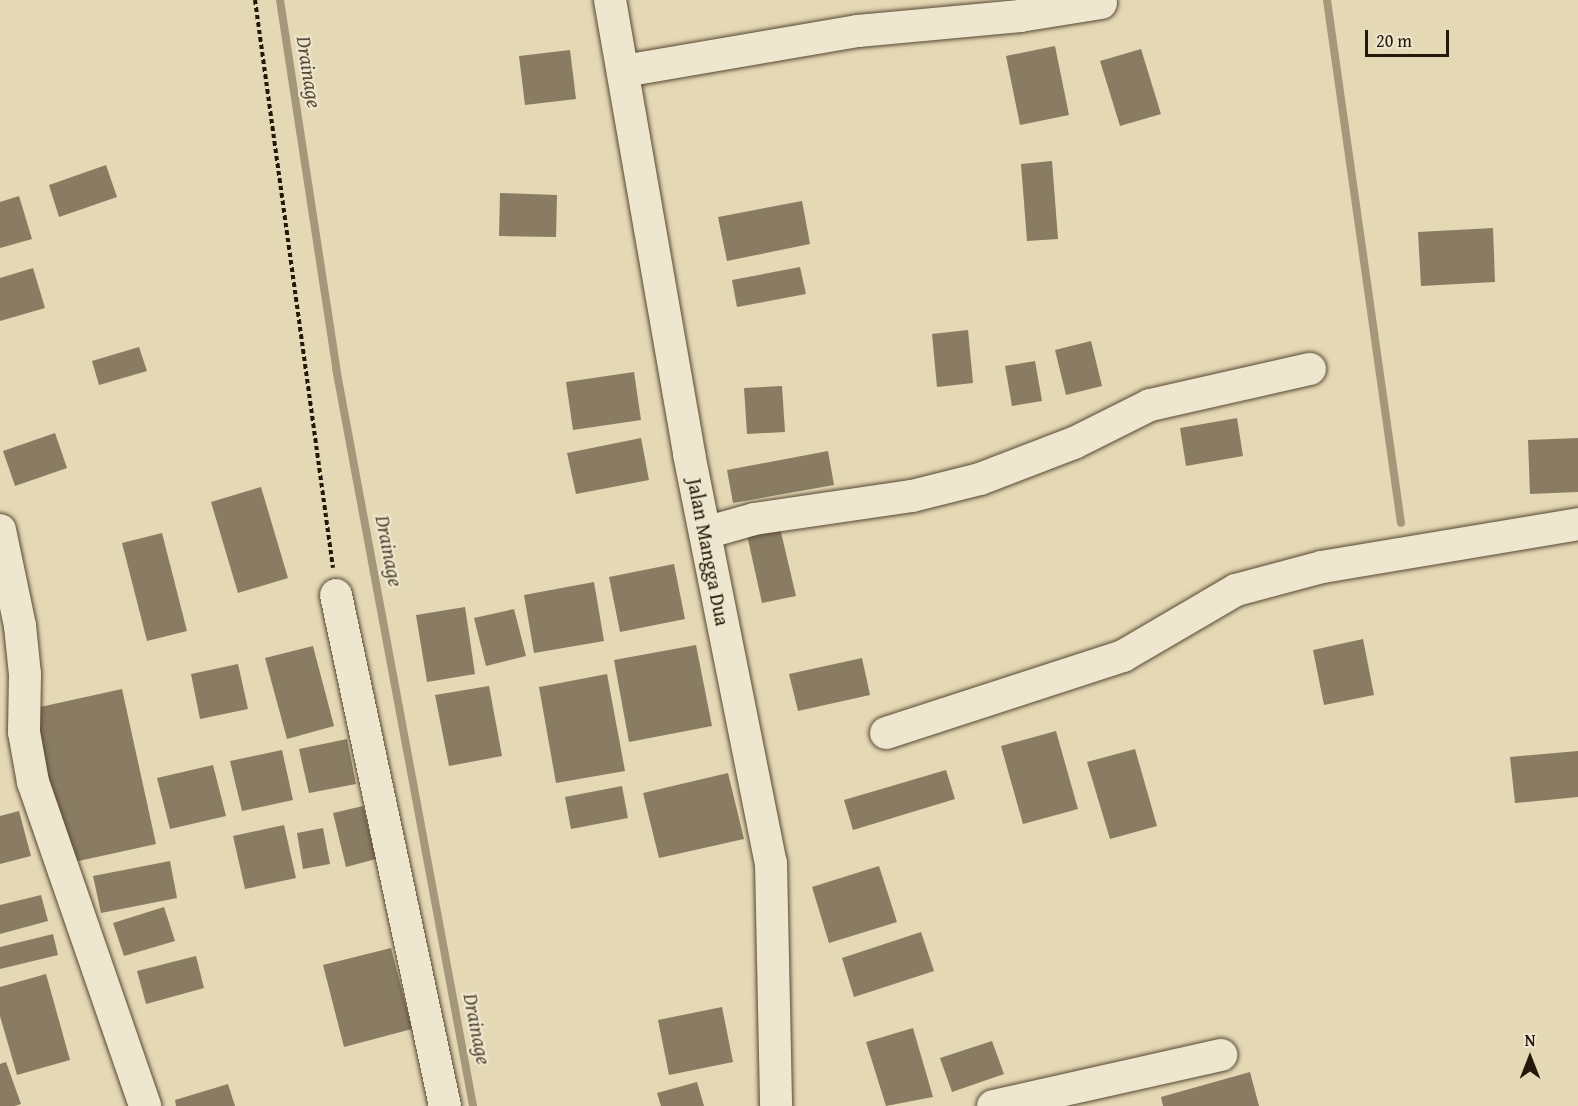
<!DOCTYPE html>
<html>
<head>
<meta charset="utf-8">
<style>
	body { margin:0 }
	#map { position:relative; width:1578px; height:1106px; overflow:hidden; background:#e5d8b4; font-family:"Gentium Book Plus",serif }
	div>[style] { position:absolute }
	.stream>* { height:8px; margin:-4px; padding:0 4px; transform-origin:4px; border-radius:4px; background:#a4977a }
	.building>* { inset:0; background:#897c62 }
	.path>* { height:4px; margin-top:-2px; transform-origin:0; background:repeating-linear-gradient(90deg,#261809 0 4.5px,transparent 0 7.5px) }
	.roads { filter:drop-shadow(0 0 2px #564834) drop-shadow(0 0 2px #564834) }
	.street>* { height:32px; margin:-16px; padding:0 16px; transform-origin:16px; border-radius:16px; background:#eee6ce }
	span { translate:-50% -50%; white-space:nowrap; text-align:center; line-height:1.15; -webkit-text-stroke:4.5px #eee6ce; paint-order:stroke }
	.street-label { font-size:20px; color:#261809 }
	.water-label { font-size:21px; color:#584b36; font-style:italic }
	.north { position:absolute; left:1500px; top:1028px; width:60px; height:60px; -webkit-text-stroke:4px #eee6ce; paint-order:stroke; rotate:0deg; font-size:16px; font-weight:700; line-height:24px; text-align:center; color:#261809 }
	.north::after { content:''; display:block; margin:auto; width:21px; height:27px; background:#261809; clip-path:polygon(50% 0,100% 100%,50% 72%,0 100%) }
	.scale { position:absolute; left:1365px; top:30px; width:84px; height:27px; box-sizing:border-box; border:3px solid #261809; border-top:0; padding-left:8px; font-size:18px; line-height:21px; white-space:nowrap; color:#261809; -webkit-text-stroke:4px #eee6ce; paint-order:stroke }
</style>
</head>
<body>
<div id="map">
	<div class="stream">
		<i style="left:280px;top:0;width:372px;rotate:81.3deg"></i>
		<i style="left:336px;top:368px;width:751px;rotate:79.48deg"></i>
		<i style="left:1327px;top:0;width:528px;rotate:81.95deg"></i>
	</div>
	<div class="building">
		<i style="clip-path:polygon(1055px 46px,1069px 115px,1020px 125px,1006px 56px)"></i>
		<i style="clip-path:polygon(1141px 49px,1161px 114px,1120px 126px,1100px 61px)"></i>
		<i style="clip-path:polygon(570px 50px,576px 99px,525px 105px,519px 56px)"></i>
		<i style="clip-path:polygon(1052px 161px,1058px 239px,1027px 241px,1021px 164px)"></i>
		<i style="clip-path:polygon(106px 165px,117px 197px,59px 217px,49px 185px)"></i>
		<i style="clip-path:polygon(500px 193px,557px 195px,556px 237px,499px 236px)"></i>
		<i style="clip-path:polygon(19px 196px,32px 239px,0 248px,0 202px)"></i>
		<i style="clip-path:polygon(802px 201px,810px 244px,727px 261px,718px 217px)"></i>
		<i style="clip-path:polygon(1493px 228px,1495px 282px,1421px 286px,1418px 232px)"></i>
		<i style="clip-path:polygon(800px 267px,806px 294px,737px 307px,732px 280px)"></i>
		<i style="clip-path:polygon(33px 268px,45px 308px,0 321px,0 278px)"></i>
		<i style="clip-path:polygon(968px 330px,973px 383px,937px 387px,932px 334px)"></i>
		<i style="clip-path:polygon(1091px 341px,1102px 386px,1066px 395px,1055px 350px)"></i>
		<i style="clip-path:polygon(139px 347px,147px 371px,99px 385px,92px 361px)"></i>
		<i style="clip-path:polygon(1035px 361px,1042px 401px,1012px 406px,1005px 366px)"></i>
		<i style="clip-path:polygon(634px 372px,641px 420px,573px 430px,566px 382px)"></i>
		<i style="clip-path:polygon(782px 386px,785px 432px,747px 434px,744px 388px)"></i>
		<i style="clip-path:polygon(1237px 418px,1243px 456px,1186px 466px,1180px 428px)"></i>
		<i style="clip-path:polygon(55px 433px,67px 468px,15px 486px,3px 451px)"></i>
		<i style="clip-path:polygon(641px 438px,649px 480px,576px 494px,567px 453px)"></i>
		<i style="clip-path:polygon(1578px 438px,1578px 492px,1530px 494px,1528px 440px)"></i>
		<i style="clip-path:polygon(828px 451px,834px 485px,733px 503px,727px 470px)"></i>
		<i style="clip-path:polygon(261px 487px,288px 578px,238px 593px,211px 502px)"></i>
		<i style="clip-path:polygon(780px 528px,796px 596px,762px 603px,747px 535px)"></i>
		<i style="clip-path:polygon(162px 533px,187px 631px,147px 641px,122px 543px)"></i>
		<i style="clip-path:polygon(674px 564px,685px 619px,620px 632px,609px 577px)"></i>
		<i style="clip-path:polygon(594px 582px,604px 641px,534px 653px,524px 595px)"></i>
		<i style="clip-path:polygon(465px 607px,475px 674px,427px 682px,416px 615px)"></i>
		<i style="clip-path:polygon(514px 609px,526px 656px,486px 666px,474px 618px)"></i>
		<i style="clip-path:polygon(1363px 639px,1374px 695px,1324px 705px,1313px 650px)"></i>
		<i style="clip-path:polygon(696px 645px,712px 726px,629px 742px,614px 660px)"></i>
		<i style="clip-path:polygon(313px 646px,334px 726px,287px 739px,265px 658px)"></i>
		<i style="clip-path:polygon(862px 658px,870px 695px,798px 711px,789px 674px)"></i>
		<i style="clip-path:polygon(238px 664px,248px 709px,200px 719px,191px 674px)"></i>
		<i style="clip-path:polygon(607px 674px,625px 771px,556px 783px,539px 687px)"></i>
		<i style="clip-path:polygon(489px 686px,502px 756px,449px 766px,435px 695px)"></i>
		<i style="clip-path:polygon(122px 689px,156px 844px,65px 864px,31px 709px)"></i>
		<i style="clip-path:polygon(1056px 731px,1078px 809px,1023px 824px,1001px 746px)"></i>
		<i style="clip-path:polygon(347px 739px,356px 784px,309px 793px,299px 749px)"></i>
		<i style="clip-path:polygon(1135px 749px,1157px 826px,1110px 839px,1087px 762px)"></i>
		<i style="clip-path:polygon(282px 750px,293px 800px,242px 811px,230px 761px)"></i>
		<i style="clip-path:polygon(1578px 751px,1578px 797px,1515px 803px,1510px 757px)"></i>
		<i style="clip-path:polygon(213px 765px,226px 816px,170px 829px,157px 778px)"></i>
		<i style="clip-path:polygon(946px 770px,955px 799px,853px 830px,844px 800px)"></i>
		<i style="clip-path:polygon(728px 773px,744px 839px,659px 858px,643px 793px)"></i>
		<i style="clip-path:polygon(622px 786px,628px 818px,571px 829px,565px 797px)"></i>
		<i style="clip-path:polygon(363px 806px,376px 859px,346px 867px,333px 813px)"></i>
		<i style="clip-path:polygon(19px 811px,31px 856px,0 864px,0 816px)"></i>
		<i style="clip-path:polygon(284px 825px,296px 878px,245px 889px,233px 836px)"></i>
		<i style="clip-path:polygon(323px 828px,330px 864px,303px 869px,297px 833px)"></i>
		<i style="clip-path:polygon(170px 861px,177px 898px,101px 913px,93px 876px)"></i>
		<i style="clip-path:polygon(879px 866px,897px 922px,829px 943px,812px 887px)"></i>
		<i style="clip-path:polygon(41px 895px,48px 921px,0 934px,0 905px)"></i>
		<i style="clip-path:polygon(164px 907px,175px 941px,124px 956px,113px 923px)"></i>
		<i style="clip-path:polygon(921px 932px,934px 971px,854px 997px,842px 958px)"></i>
		<i style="clip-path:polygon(53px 934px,58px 955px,0 969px,0 947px)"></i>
		<i style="clip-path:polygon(391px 948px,412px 1029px,344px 1047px,323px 965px)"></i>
		<i style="clip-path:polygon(196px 956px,204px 988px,146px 1004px,137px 971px)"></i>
		<i style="clip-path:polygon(46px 974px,70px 1060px,17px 1075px,0 1016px,0 987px)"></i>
		<i style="clip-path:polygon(722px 1007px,733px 1062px,669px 1075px,658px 1020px)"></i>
		<i style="clip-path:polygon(913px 1028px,933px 1097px,886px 1106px,866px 1042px)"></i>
		<i style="clip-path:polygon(992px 1041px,1004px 1074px,952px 1092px,940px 1058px)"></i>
		<i style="clip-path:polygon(6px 1062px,21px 1104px,15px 1106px,0 1106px,0 1064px)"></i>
		<i style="clip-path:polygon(1250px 1072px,1259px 1106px,1163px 1106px,1161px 1097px)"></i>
		<i style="clip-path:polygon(697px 1082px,704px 1106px,661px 1106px,657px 1093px)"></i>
		<i style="clip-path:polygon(228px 1084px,235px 1106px,176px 1106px,175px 1100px)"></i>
	</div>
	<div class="path">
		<i style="left:255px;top:0;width:573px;rotate:82.18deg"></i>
	</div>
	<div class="roads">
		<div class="street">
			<i style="left:610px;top:0;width:461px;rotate:80.1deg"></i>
			<i style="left:689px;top:454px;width:417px;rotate:78.7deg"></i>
			<i style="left:771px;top:863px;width:243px;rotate:88.8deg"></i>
			<i style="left:624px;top:71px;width:237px;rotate:-9.7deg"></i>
			<i style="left:858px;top:31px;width:163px;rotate:-5.3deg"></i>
			<i style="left:1020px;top:16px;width:82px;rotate:-9.1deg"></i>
			<i style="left:0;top:530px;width:98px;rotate:78.2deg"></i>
			<i style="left:20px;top:626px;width:48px;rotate:84.1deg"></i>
			<i style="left:25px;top:674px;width:58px;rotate:91deg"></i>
			<i style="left:24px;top:732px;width:51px;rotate:79.8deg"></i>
			<i style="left:33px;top:782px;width:343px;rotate:70.9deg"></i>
			<i style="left:705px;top:533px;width:51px;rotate:-15.9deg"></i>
			<i style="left:754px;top:519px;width:160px;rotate:-8.3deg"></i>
			<i style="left:912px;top:496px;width:70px;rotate:-14deg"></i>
			<i style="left:980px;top:479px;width:101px;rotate:-21deg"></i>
			<i style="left:1074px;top:443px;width:85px;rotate:-26.6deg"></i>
			<i style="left:1150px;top:405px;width:164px;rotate:-12.7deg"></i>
			<i style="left:336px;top:595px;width:522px;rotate:77.96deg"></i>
			<i style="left:886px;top:733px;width:249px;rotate:-18deg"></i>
			<i style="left:1123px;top:656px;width:131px;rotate:-30.3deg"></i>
			<i style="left:1236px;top:590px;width:89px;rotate:-15deg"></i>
			<i style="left:1322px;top:567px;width:260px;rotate:-9.5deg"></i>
			<i style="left:993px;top:1106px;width:234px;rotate:-12.6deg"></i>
		</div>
	</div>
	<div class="street-label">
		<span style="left:709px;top:552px;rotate:79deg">Jalan Mangga Dua</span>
	</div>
	<div class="water-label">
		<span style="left:309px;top:72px;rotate:81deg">Drainage</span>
		<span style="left:389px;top:551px;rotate:79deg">Drainage</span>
		<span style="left:477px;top:1029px;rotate:79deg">Drainage</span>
	</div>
	<div class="north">N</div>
	<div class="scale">20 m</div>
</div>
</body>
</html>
